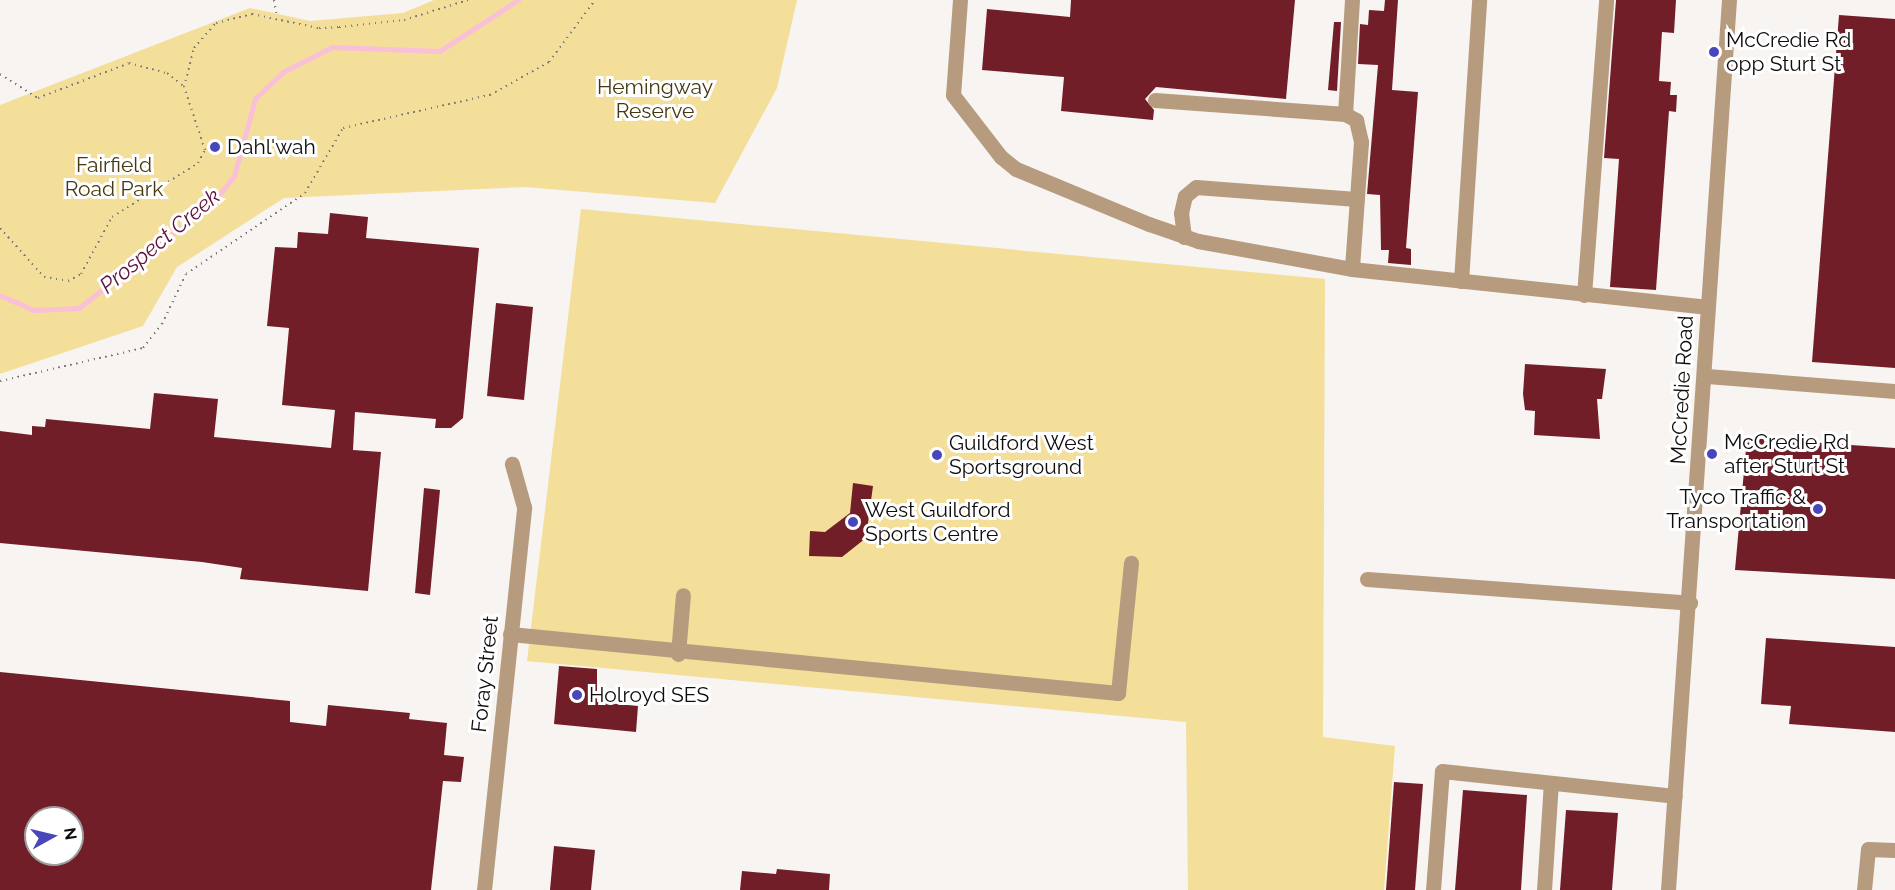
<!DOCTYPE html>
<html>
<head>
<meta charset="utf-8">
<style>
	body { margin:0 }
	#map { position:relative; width:1895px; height:890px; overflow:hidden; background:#f8f4f2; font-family:Raleway,sans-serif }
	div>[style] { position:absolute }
	.green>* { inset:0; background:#f3de9a }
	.stream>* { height:4.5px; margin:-2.25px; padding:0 2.25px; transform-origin:2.25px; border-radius:2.25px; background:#f9c0d7 }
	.building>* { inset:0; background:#721e29 }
	.path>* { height:2px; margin-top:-1px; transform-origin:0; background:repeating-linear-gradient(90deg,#7d7a79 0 1.5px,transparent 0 6px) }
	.minor>* { height:15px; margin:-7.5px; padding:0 7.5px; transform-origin:7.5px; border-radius:7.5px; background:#b79b7e }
	.dots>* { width:16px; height:16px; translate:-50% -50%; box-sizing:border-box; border:3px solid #fff; border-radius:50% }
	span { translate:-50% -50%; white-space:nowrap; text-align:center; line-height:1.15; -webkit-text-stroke:6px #fff; paint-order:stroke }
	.poi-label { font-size:21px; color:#0e0c0c }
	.left { translate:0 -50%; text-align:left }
	.right { translate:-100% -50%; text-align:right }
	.park-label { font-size:21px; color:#443911 }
	.street-label { font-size:21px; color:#0e0c0c }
	.water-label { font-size:22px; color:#5e103a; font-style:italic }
	.north { position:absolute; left:24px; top:806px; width:60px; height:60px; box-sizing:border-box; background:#fff; border:2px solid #9f9e9e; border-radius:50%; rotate:82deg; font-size:16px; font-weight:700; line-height:24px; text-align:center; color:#0e0c0c }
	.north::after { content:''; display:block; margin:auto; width:21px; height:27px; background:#4946bc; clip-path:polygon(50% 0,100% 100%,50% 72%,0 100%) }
</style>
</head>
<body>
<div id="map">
	<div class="green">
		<i style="clip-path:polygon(434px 0,797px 0,777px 88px,715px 203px,525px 187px,284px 198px,177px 267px,143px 326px,0 374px,0 105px,250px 8px,310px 21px,403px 13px)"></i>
		<i style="clip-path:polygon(581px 209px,1325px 279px,1323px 737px,1395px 746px,1384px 890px,1188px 890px,1186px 722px,527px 661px)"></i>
	</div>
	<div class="stream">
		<i style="left:0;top:295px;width:36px;rotate:24deg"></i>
		<i style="left:33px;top:310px;width:46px;rotate:-2.5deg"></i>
		<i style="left:79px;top:308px;width:172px;rotate:-38.4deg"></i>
		<i style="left:214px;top:201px;width:32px;rotate:-51deg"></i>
		<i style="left:234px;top:176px;width:80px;rotate:-74.7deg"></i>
		<i style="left:255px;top:99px;width:39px;rotate:-44deg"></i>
		<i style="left:283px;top:72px;width:55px;rotate:-27deg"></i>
		<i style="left:332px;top:47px;width:108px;rotate:2.1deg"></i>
		<i style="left:440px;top:51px;width:93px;rotate:-33.2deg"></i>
	</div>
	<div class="building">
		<i style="clip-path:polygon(1071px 0,1295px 0,1286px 99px,1156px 87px,1145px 99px,1154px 110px,1153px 120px,1061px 111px,1064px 77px,982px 70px,987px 9px,1070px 17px)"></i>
		<i style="clip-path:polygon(1385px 0,1398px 0,1392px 90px,1418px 92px,1406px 248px,1411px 249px,1411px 265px,1388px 263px,1389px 250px,1381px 250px,1380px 195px,1367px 194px,1378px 65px,1358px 64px,1360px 24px,1368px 25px,1369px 10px,1384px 11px)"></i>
		<i style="clip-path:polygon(1616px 0,1676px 0,1674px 33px,1662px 32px,1659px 81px,1671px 82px,1670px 95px,1677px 95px,1676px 112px,1669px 111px,1656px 290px,1610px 287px,1619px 159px,1604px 158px)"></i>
		<i style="clip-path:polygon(1839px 15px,1895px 19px,1895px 368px,1812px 362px)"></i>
		<i style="clip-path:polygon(1334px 22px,1341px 22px,1337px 91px,1328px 90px)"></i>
		<i style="clip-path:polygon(330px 213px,368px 217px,366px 238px,479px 248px,463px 418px,451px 428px,435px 428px,436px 419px,355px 412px,353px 450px,381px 452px,368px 591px,240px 579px,242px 568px,202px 562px,0 543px,0 431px,32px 435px,32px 426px,45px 427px,46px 419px,150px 429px,154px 393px,218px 399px,214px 437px,331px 448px,335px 410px,282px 405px,289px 328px,267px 326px,275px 247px,297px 248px,298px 232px,328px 234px)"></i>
		<i style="clip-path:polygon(496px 303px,533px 307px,524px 400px,487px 396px)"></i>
		<i style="clip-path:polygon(1525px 364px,1606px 369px,1602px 399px,1597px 399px,1600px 439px,1534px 435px,1535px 411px,1525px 410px,1523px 394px)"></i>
		<i style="clip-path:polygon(1747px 438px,1895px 448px,1895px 579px,1735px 570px)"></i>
		<i style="clip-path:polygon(853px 483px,873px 486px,866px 538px,842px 557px,809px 556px,810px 531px,825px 532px,850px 513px)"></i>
		<i style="clip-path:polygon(424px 488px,440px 490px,430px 595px,415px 593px)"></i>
		<i style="clip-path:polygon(1766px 638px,1895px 647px,1895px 732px,1789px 724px,1791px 706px,1761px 704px)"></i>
		<i style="clip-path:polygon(559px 666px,597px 669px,597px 702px,638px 706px,636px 732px,554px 724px)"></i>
		<i style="clip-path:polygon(evenodd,0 672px,290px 701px,290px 722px,326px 726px,328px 705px,410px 713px,409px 719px,447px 723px,444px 755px,464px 757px,461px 782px,443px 781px,431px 890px,0 890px,0 672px,36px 818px,72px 818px,72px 854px,36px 854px,36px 818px)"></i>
		<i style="clip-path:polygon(1394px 782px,1423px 784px,1415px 890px,1386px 890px)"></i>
		<i style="clip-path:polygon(1463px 790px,1527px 795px,1521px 890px,1455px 890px)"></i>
		<i style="clip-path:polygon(1566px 810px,1618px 813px,1612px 890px,1560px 890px)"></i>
		<i style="clip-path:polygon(554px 846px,595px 850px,591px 890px,550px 890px)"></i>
		<i style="clip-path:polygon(777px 869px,830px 874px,829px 890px,740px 890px,742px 871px,776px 874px)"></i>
	</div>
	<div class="path">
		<i style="left:274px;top:0;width:17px;rotate:80deg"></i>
		<i style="left:0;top:74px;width:45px;rotate:32.3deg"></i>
		<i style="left:38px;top:98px;width:97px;rotate:-21deg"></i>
		<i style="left:129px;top:63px;width:39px;rotate:15deg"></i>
		<i style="left:167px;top:73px;width:22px;rotate:39deg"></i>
		<i style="left:0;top:228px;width:66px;rotate:48.1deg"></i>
		<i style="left:44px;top:277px;width:24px;rotate:9deg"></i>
		<i style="left:68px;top:281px;width:15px;rotate:-28deg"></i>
		<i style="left:81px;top:274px;width:65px;rotate:-61.5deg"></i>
		<i style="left:112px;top:217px;width:102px;rotate:-32.1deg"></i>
		<i style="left:198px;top:163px;width:15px;rotate:-62deg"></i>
		<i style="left:205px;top:150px;width:66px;rotate:-108.4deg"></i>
		<i style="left:184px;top:87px;width:40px;rotate:-75.6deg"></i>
		<i style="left:194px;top:48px;width:33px;rotate:-49deg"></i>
		<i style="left:216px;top:23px;width:37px;rotate:-14deg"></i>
		<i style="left:252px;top:14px;width:68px;rotate:11.8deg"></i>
		<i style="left:319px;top:28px;width:20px;rotate:-3deg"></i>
		<i style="left:339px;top:27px;width:65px;rotate:-6.1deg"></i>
		<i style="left:404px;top:20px;width:67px;rotate:-17.4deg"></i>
		<i style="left:0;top:381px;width:147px;rotate:-13deg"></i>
		<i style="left:143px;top:348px;width:31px;rotate:-52deg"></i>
		<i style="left:162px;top:324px;width:55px;rotate:-64.4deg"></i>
		<i style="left:186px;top:274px;width:144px;rotate:-34.2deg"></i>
		<i style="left:305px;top:193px;width:75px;rotate:-59.7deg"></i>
		<i style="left:343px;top:128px;width:151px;rotate:-12.7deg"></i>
		<i style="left:490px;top:95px;width:68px;rotate:-29.2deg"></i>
		<i style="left:549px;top:62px;width:77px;rotate:-53.4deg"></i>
	</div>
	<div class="minor">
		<i style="left:960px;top:0;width:95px;rotate:94.2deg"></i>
		<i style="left:953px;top:95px;width:78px;rotate:52.3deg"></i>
		<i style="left:1001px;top:157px;width:19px;rotate:39deg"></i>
		<i style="left:1016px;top:169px;width:144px;rotate:22.5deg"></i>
		<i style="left:1149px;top:224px;width:52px;rotate:19.1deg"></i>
		<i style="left:1198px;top:241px;width:157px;rotate:10.3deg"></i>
		<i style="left:1352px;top:269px;width:356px;rotate:6.1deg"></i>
		<i style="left:1155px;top:100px;width:191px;rotate:4.2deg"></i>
		<i style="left:1345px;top:114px;width:13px;rotate:29deg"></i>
		<i style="left:1356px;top:120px;width:23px;rotate:77deg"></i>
		<i style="left:1361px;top:142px;width:127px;rotate:94.1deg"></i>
		<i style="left:1345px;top:114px;width:114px;rotate:-86.5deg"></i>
		<i style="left:1184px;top:237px;width:24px;rotate:-97deg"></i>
		<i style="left:1181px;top:213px;width:17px;rotate:-77deg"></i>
		<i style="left:1185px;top:196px;width:14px;rotate:-39deg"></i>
		<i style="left:1196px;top:187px;width:161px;rotate:4.3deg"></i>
		<i style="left:1461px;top:281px;width:282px;rotate:-86.3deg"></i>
		<i style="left:1584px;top:295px;width:296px;rotate:-85.7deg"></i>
		<i style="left:1707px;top:376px;width:189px;rotate:4.6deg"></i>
		<i style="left:1367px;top:579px;width:324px;rotate:4.2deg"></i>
		<i style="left:510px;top:634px;width:611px;rotate:5.54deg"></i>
		<i style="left:1118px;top:693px;width:131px;rotate:-84.3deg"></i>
		<i style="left:678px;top:654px;width:59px;rotate:-85.2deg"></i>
		<i style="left:484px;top:890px;width:385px;rotate:-84deg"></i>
		<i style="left:524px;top:507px;width:45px;rotate:-105.6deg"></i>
		<i style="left:1433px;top:890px;width:119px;rotate:-85.7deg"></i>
		<i style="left:1442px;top:771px;width:234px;rotate:6.1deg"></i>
		<i style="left:1544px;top:890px;width:107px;rotate:-86.3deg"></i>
		<i style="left:1668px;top:890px;width:892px;rotate:-86.08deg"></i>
		<i style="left:1864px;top:890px;width:41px;rotate:-84.4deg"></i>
		<i style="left:1868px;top:849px;width:27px;rotate:2deg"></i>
	</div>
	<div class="dots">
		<i style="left:1714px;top:52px;background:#4946bc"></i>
		<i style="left:215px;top:147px;background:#4946bc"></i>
		<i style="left:1712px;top:454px;background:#4946bc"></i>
		<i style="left:937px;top:455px;background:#4946bc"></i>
		<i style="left:1818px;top:509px;background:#4946bc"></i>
		<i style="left:853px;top:522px;background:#4946bc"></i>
		<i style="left:577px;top:695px;background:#4946bc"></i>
	</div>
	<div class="poi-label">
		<span class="left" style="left:1726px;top:52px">McCredie Rd<br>opp Sturt St</span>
		<span class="left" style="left:227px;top:147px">Dahl'wah</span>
		<span class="left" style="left:1724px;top:454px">McCredie Rd<br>after Sturt St</span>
		<span class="left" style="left:949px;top:455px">Guildford West<br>Sportsground</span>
		<span class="right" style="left:1806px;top:509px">Tyco Traffic &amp;<br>Transportation</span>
		<span class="left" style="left:865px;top:522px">West Guildford<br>Sports Centre</span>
		<span class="left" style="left:589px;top:695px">Holroyd SES</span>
	</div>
	<div class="park-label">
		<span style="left:655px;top:99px">Hemingway<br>Reserve</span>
		<span style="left:114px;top:177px">Fairfield<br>Road Park</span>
	</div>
	<div class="street-label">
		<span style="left:1682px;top:390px;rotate:-87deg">McCredie Road</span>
		<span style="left:485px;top:674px;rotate:-84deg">Foray Street</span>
	</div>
	<div class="water-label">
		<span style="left:160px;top:241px;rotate:-40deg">Prospect Creek</span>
	</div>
	<div class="north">N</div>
</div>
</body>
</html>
